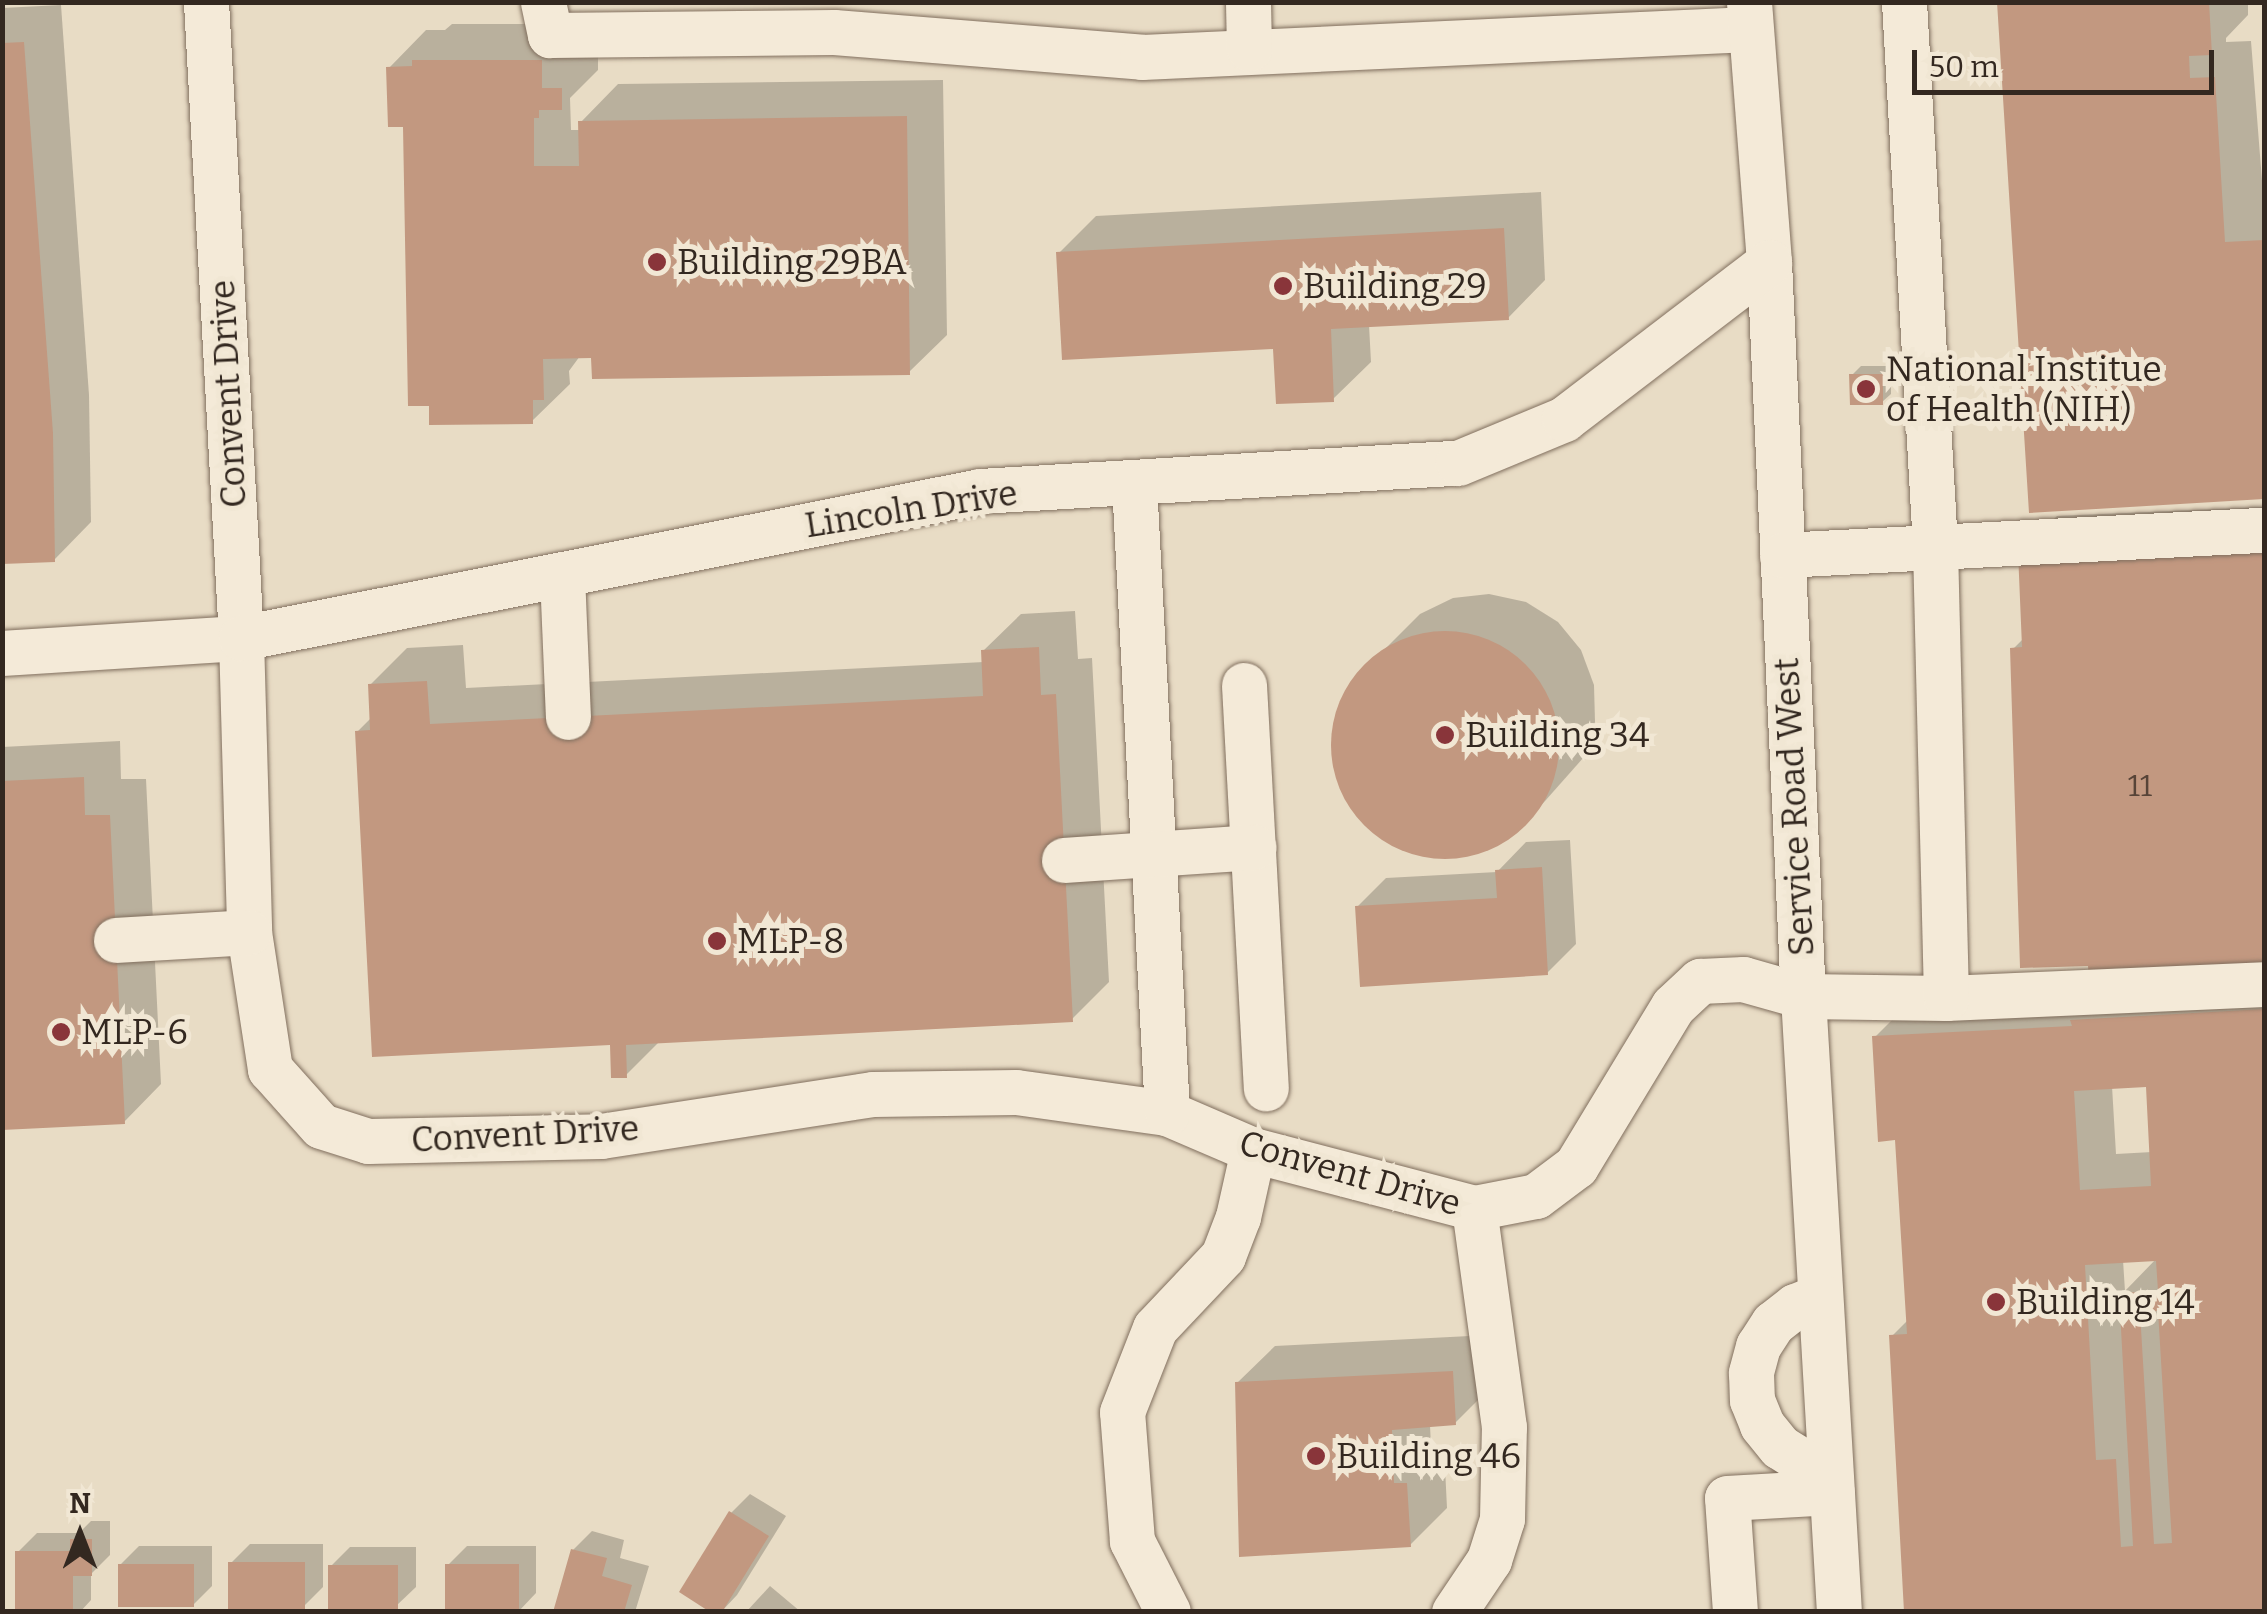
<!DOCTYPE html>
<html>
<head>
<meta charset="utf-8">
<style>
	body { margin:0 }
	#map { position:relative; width:2267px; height:1614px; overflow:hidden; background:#e8dcc5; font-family:Bitter,serif }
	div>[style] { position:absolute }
	.shadow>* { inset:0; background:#0003 }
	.building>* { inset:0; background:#c29880 }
	.round { border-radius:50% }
	.roads { filter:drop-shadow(0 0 2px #816f5e) drop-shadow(0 0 2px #816f5e) }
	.minor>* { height:45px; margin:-22.5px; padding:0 22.5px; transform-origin:22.5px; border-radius:22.5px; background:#f4ead8 }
	.dots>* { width:28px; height:28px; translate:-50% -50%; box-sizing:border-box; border:5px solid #f1e7d4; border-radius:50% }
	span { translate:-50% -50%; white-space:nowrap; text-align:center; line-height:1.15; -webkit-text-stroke:10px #f1e7d4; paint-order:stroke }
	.number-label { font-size:30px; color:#574438 }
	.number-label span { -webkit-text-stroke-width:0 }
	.poi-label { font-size:35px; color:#332820 }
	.left { translate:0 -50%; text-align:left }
	.street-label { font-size:35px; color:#332820 }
	.frame { position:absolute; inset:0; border:5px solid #332820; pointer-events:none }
	.north { position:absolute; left:30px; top:1484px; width:100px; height:100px; -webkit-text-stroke:8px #f1e7d4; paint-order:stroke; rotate:0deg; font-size:28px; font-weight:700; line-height:40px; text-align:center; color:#332820 }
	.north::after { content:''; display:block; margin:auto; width:35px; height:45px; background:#332820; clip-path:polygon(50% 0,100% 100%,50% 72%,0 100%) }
	.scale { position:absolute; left:1912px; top:50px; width:302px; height:45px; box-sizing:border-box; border:5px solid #332820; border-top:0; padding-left:12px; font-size:30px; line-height:35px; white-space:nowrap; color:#332820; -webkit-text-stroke:8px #f1e7d4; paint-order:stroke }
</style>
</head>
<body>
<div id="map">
	<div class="shadow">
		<i style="clip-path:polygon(2000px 2px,2248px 2px,2248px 15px,2226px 38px,2226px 42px,2251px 41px,2264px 206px,2264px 497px,2031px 511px)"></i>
		<i style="clip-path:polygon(61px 5px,89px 395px,91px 522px,54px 560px,2px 561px,2px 8px)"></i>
		<i style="clip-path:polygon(452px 24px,578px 24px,598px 52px,598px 70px,570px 98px,571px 130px,581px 130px,581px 122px,618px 84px,943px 80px,947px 335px,909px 372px,580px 356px,569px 371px,570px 384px,532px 421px,406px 125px,389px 68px,426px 30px,445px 30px)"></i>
		<i style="clip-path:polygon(1541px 192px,1545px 280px,1508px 318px,1369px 325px,1371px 362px,1333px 399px,1276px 346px,1059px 253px,1096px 216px)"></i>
		<i style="clip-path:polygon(1861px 366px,1891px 366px,1891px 394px,1882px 402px,1852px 375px)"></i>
		<i style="clip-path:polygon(2264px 507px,2264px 970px,2013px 649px,2024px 638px,2020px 553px,2057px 516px)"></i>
		<i style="clip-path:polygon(1489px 594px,1526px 602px,1558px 622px,1581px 650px,1594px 685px,1595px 722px,1584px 757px,1523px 826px,1492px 846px,1456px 856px,1419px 853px,1385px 839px,1357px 815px,1340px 783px,1333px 747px,1338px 711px,1355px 679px,1420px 614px,1453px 598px)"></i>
		<i style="clip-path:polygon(1075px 611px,1078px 659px,1092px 658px,1109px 982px,1072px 1019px,661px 1040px,626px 1075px,612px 1043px,357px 732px,372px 717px,370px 685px,407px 648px,463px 645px,466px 688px,984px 662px,983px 651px,1021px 614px)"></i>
		<i style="clip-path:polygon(120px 741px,121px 779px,146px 779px,161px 1084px,124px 1122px,2px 1128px,2px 747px)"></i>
		<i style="clip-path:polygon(1570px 840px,1576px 944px,1547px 973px,1357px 907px,1386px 878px,1497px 872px,1526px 842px)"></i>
		<i style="clip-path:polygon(evenodd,2264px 975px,2264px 1612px,1906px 1612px,1892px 1336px,1909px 1319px,1897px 1138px,1875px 1037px,1912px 1000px,2264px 975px,2148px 1084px,2152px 1152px,2116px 1154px,2112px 1086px,2148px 1084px,2264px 975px,2157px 1258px,2125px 1291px,2123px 1260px,2157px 1258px)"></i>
		<i style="clip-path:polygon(1489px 1335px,1492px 1386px,1455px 1423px,1430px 1425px,1431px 1447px,1444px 1447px,1447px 1508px,1410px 1545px,1237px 1383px,1275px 1346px)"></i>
		<i style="clip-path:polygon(750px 1494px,786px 1516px,737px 1595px,721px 1612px,731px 1513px)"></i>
		<i style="clip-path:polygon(91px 1521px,110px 1521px,110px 1555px,91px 1574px,91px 1600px,80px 1612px,18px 1612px,18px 1552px,37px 1533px,79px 1533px)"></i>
		<i style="clip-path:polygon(592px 1531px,624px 1540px,620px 1558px,649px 1566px,635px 1612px,556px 1611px,573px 1550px)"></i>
		<i style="clip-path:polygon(250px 1544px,323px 1544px,323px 1587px,304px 1606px,231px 1563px)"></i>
		<i style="clip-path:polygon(139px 1546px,212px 1546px,212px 1586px,193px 1605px,120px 1565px)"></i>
		<i style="clip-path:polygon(467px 1546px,536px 1546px,536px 1593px,518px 1612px,448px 1565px)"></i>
		<i style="clip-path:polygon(350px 1547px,416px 1547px,416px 1587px,396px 1606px,331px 1566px)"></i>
		<i style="clip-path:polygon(770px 1586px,801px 1612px,746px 1612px)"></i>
	</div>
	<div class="building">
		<i style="clip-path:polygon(1997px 2px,2209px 2px,2212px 55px,2189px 56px,2190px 78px,2215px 77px,2225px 242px,2264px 240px,2264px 499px,2029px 513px)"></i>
		<i style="clip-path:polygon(24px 42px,53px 433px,55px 562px,2px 564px,2px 43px)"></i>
		<i style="clip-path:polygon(412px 60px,542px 60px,542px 88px,562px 88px,562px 110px,539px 110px,539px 118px,534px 118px,534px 166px,579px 166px,578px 121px,907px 116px,910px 375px,592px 379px,591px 358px,543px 359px,544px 400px,533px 400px,533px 424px,429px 425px,429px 406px,408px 406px,403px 127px,388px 127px,386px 67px,412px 66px)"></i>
		<i style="clip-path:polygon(1504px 228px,1509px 320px,1331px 329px,1334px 402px,1276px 404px,1273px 349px,1062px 360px,1056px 252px)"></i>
		<i style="clip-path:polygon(1849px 374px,1883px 374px,1883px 405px,1850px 405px)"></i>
		<i style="clip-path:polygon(2264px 542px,2264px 972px,2089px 979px,2088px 966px,2020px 968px,2010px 648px,2022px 647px,2018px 552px)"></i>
		<i class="round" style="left:1331px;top:631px;width:228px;height:228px"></i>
		<i style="clip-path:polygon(1039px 647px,1041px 695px,1056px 694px,1073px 1022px,626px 1045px,627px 1078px,611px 1078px,610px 1045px,372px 1057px,355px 731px,370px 730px,368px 684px,427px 681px,430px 724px,983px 696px,981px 650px)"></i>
		<i style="clip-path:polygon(84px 777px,85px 815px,110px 815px,125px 1124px,2px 1130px,2px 781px)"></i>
		<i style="clip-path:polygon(1542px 867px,1548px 975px,1360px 987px,1355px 906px,1497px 898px,1495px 870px)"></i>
		<i style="clip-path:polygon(evenodd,2264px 1009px,2264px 1612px,1904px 1612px,1889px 1335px,1907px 1334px,1895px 1140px,1878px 1142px,1872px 1036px,2072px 1026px,2070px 1020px,2264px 1009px,2146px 1087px,2151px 1186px,2080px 1190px,2074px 1091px,2146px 1087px,2264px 1009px,2156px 1261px,2158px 1291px,2119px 1293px,2133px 1546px,2121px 1547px,2116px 1459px,2096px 1460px,2085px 1265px,2156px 1261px,2264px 1009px,2158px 1311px,2172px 1543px,2154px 1544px,2140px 1312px,2158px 1311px)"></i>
		<i style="clip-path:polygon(1453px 1371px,1456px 1425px,1392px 1430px,1394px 1483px,1407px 1483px,1411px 1547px,1239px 1557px,1235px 1382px)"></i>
		<i style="clip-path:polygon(729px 1511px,769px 1536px,722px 1612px,710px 1612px,679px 1592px)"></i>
		<i style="clip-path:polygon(70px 1539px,92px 1539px,92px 1576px,73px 1576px,73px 1612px,15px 1612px,15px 1551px,70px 1551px)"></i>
		<i style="clip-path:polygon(571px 1549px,607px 1558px,602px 1576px,632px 1585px,624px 1612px,553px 1612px)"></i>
		<i style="clip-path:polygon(228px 1562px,305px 1562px,305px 1609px,228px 1609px)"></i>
		<i style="clip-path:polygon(118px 1564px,194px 1564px,194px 1607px,118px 1607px)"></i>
		<i style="clip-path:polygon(445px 1564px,519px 1564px,519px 1612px,445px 1612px)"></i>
		<i style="clip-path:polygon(328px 1565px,398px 1565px,398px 1609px,328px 1609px)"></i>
	</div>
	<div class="roads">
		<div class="minor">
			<i style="left:206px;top:2px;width:637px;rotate:86.85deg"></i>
			<i style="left:241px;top:638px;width:294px;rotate:88.4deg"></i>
			<i style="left:249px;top:932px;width:139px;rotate:81.3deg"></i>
			<i style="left:270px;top:1069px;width:76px;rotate:48.2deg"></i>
			<i style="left:321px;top:1126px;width:49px;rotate:17.7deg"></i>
			<i style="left:368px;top:1141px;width:233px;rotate:-1.2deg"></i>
			<i style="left:601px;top:1136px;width:275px;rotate:-8.8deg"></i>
			<i style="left:873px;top:1094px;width:143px;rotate:-0.8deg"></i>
			<i style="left:1016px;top:1092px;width:152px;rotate:7.9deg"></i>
			<i style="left:1167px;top:1113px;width:94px;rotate:23.3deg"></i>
			<i style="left:1253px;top:1150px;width:228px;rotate:14.7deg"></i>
			<i style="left:1474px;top:1208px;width:63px;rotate:-11deg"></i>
			<i style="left:1536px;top:1196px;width:50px;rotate:-36.9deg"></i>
			<i style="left:1576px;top:1166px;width:187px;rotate:-58.8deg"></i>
			<i style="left:1673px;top:1006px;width:37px;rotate:-43deg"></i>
			<i style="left:1700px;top:981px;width:43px;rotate:-2.7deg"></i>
			<i style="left:1743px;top:979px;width:62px;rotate:15.8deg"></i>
			<i style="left:1803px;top:996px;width:143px;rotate:0.8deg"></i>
			<i style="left:1946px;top:998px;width:318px;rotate:-2.5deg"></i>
			<i style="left:543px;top:2px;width:34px;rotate:78deg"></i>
			<i style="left:550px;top:35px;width:284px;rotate:-0.6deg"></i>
			<i style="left:834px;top:32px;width:309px;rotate:4.6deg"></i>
			<i style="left:1142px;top:57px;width:608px;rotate:-2.64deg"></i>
			<i style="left:1248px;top:2px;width:47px;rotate:88.8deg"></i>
			<i style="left:1749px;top:2px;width:261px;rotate:85.6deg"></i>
			<i style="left:1769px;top:262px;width:735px;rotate:87.35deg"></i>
			<i style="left:1803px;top:996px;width:617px;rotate:86.66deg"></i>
			<i style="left:1904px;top:2px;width:546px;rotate:86.74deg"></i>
			<i style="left:1935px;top:547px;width:451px;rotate:88.6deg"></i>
			<i style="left:1134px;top:483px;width:631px;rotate:87deg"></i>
			<i style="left:1782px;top:555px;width:483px;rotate:-3deg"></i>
			<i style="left:562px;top:575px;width:142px;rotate:87.6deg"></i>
			<i style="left:2px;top:653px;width:239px;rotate:-3.6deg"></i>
			<i style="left:241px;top:638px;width:753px;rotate:-11.25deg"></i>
			<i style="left:980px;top:491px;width:479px;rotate:-3.4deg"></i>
			<i style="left:1458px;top:463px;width:115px;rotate:-22.5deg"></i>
			<i style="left:1564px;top:419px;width:258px;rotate:-37.4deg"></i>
			<i style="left:1244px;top:685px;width:404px;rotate:86.9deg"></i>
			<i style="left:1064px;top:860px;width:190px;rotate:-3.9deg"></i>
			<i style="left:116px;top:940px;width:133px;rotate:-3.4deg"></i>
			<i style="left:1820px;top:1296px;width:27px;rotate:158deg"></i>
			<i style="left:1795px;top:1306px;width:28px;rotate:142deg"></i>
			<i style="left:1773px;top:1323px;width:27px;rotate:123deg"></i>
			<i style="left:1758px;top:1346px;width:28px;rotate:105deg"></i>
			<i style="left:1751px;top:1373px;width:27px;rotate:88deg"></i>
			<i style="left:1752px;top:1400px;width:27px;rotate:68deg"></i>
			<i style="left:1762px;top:1425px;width:28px;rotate:51deg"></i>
			<i style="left:1780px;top:1447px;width:28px;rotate:32deg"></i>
			<i style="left:1804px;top:1462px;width:27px;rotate:15deg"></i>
			<i style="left:1168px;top:1612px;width:80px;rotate:-116.9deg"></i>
			<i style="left:1132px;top:1541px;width:129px;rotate:-94.4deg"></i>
			<i style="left:1122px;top:1412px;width:90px;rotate:-68.6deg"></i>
			<i style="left:1155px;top:1328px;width:99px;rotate:-46.6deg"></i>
			<i style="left:1223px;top:1256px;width:42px;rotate:-69deg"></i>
			<i style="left:1238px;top:1217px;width:69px;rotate:-77.4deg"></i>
			<i style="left:1454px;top:1612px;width:63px;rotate:-56.1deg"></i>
			<i style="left:1489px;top:1560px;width:43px;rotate:-72.4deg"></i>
			<i style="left:1502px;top:1519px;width:92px;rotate:-88.8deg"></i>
			<i style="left:1504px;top:1427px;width:221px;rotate:-97.8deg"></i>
			<i style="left:1735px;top:1612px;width:114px;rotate:-94deg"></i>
			<i style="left:1727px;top:1498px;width:105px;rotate:-3.3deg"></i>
		</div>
	</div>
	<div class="dots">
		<i style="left:657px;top:262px;background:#89353a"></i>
		<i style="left:1283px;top:286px;background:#89353a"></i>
		<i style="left:1866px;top:389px;background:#89353a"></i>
		<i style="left:1445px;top:735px;background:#89353a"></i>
		<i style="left:717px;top:941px;background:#89353a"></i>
		<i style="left:61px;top:1032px;background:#89353a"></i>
		<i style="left:1996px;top:1302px;background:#89353a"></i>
		<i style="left:1316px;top:1456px;background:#89353a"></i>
	</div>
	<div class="number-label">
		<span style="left:2140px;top:786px">11</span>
	</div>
	<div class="poi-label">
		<span class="left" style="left:677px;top:262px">Building 29BA</span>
		<span class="left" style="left:1303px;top:286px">Building 29</span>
		<span class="left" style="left:1886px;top:389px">National Institue<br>of Health (NIH)</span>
		<span class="left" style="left:1465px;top:735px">Building 34</span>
		<span class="left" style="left:737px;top:941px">MLP-8</span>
		<span class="left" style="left:81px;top:1032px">MLP-6</span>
		<span class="left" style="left:2016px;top:1302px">Building 14</span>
		<span class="left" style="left:1336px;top:1456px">Building 46</span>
	</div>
	<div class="street-label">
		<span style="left:228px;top:394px;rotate:-93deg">Convent Drive</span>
		<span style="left:911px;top:509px;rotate:-9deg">Lincoln Drive</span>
		<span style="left:1794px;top:807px;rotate:-93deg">Service Road West</span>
		<span style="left:525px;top:1134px;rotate:-3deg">Convent Drive</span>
		<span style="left:1350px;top:1173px;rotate:16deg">Convent Drive</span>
	</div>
	<div class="frame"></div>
	<div class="north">N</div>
	<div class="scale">50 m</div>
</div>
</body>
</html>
